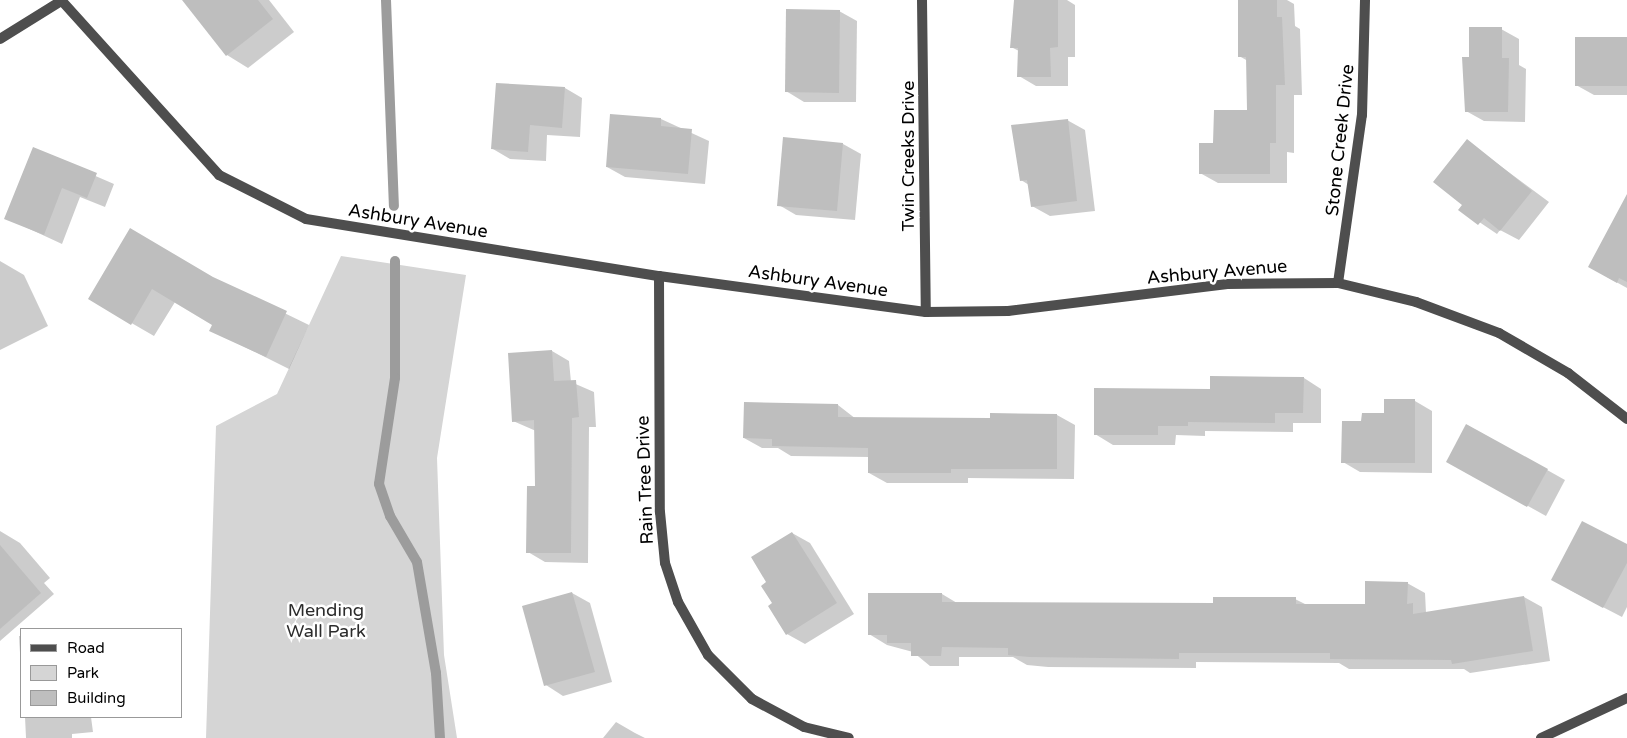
<!DOCTYPE html>
<html>
<head>
<meta charset="utf-8">
<style>
	body { margin:0 }
	#map { position:relative; width:1627px; height:738px; overflow:hidden; background:#fff; font-family:"Varela Round",sans-serif }
	div>[style] { position:absolute }
	.green>* { inset:0; background:#d5d5d5 }
	.shadow>* { inset:0; background:#0003 }
	.stream>* { height:10px; margin:-5px; padding:0 5px; transform-origin:5px; border-radius:5px; background:#9c9c9c }
	.building>* { inset:0; background:#bebebe }
	.street>* { height:10px; margin:-5px; padding:0 5px; transform-origin:5px; border-radius:5px; background:#4e4e4e }
	span { translate:-50% -50%; white-space:nowrap; text-align:center; line-height:1.15; -webkit-text-stroke:5px #fff; paint-order:stroke }
	.street-label { font-size:18px; color:#000 }
	.park-label { font-size:18px; color:#2c2c2c }
	.legend { position:absolute; left:20px; top:628px; width:162px; height:90px; box-sizing:border-box; background:#fff; border:1px solid #999; margin:0; padding:6px 9px; list-style:none; font-size:15px; color:#000 }
	.legend li { display:flex; align-items:center; gap:10px; height:25px }
	.legend b { width:25px; border:1px solid #999 }
</style>
</head>
<body>
<div id="map">
	<div class="green">
		<i style="clip-path:polygon(341px 256px,466px 275px,437px 458px,444px 655px,457px 738px,206px 738px,216px 426px,277px 394px)"></i>
	</div>
	<div class="shadow">
		<i style="clip-path:polygon(184px 0,269px 0,294px 32px,248px 68px,227px 55px)"></i>
		<i style="clip-path:polygon(1015px 0,1067px 0,1075px 5px,1075px 57px,1068px 57px,1068px 86px,1036px 86px,1019px 76px,1019px 51px,1011px 47px)"></i>
		<i style="clip-path:polygon(1239px 0,1287px 0,1294px 4px,1295px 26px,1300px 29px,1302px 95px,1294px 95px,1294px 153px,1287px 152px,1287px 183px,1218px 183px,1200px 173px,1215px 144px,1248px 111px,1248px 61px,1239px 56px)"></i>
		<i style="clip-path:polygon(839px 11px,857px 21px,856px 102px,804px 102px,786px 91px)"></i>
		<i style="clip-path:polygon(1501px 29px,1519px 39px,1519px 65px,1526px 69px,1525px 122px,1484px 121px,1466px 111px)"></i>
		<i style="clip-path:polygon(1627px 39px,1627px 95px,1594px 95px,1576px 85px)"></i>
		<i style="clip-path:polygon(565px 88px,582px 98px,580px 137px,547px 135px,546px 161px,510px 159px,493px 149px)"></i>
		<i style="clip-path:polygon(661px 119px,709px 141px,705px 184px,625px 177px,607px 167px)"></i>
		<i style="clip-path:polygon(1067px 120px,1085px 130px,1095px 211px,1050px 216px,1032px 206px,1029px 185px,1021px 180px)"></i>
		<i style="clip-path:polygon(1467px 141px,1549px 202px,1519px 240px,1500px 230px,1497px 234px,1460px 209px,1464px 205px)"></i>
		<i style="clip-path:polygon(843px 144px,861px 154px,855px 220px,796px 215px,779px 205px)"></i>
		<i style="clip-path:polygon(33px 149px,114px 184px,105px 207px,80px 197px,62px 244px,6px 218px)"></i>
		<i style="clip-path:polygon(1627px 222px,1627px 288px,1607px 277px)"></i>
		<i style="clip-path:polygon(130px 230px,214px 279px,309px 325px,289px 369px,211px 330px,213px 324px,175px 302px,154px 336px,90px 299px)"></i>
		<i style="clip-path:polygon(0 261px,24px 275px,48px 326px,0 350px)"></i>
		<i style="clip-path:polygon(552px 351px,569px 361px,571px 382px,594px 392px,596px 427px,589px 427px,588px 563px,545px 562px,528px 552px,536px 487px,536px 431px,513px 421px)"></i>
		<i style="clip-path:polygon(1304px 378px,1321px 389px,1321px 423px,1293px 423px,1293px 432px,1205px 431px,1205px 436px,1176px 435px,1175px 445px,1113px 445px,1095px 434px)"></i>
		<i style="clip-path:polygon(1415px 401px,1432px 411px,1432px 473px,1360px 472px,1343px 462px,1363px 422px)"></i>
		<i style="clip-path:polygon(745px 404px,838px 405px,856px 419px,991px 419px,1057px 415px,1075px 425px,1074px 479px,968px 478px,968px 483px,887px 483px,869px 473px,869px 457px,791px 456px,778px 448px,762px 448px,744px 438px)"></i>
		<i style="clip-path:polygon(1467px 425px,1565px 480px,1546px 516px,1465px 471px)"></i>
		<i style="clip-path:polygon(0 531px,20px 543px,50px 578px,44px 583px,54px 594px,0 641px)"></i>
		<i style="clip-path:polygon(792px 533px,810px 543px,854px 614px,805px 644px,787px 634px,768px 583px)"></i>
		<i style="clip-path:polygon(1627px 545px,1627px 607px,1622px 617px,1570px 590px)"></i>
		<i style="clip-path:polygon(1407px 583px,1425px 593px,1426px 613px,1524px 597px,1542px 607px,1550px 661px,1470px 673px,1464px 669px,1349px 669px,1339px 663px,1196px 662px,1196px 668px,1048px 667px,1027px 665px,1013px 657px,959px 657px,959px 666px,930px 666px,913px 652px,887px 645px,869px 634px,942px 594px,957px 603px,1214px 604px,1295px 599px,1307px 605px,1366px 605px)"></i>
		<i style="clip-path:polygon(572px 593px,590px 603px,612px 682px,563px 696px,546px 685px)"></i>
		<i style="clip-path:polygon(19px 636px,21px 636px,21px 671px)"></i>
		<i style="clip-path:polygon(25px 717px,91px 717px,93px 732px,72px 734px,72px 738px,26px 738px)"></i>
		<i style="clip-path:polygon(616px 722px,635px 733px,645px 738px,603px 738px)"></i>
	</div>
	<div class="stream">
		<i style="left:386px;top:0;width:206px;rotate:87.8deg"></i>
		<i style="left:395px;top:261px;width:117px;rotate:90deg"></i>
		<i style="left:395px;top:378px;width:107px;rotate:98.6deg"></i>
		<i style="left:379px;top:484px;width:34px;rotate:71deg"></i>
		<i style="left:390px;top:516px;width:53px;rotate:59.6deg"></i>
		<i style="left:417px;top:562px;width:113px;rotate:80.3deg"></i>
		<i style="left:436px;top:673px;width:65px;rotate:86.5deg"></i>
	</div>
	<div class="building">
		<i style="clip-path:polygon(182px 0,258px 0,273px 19px,226px 56px)"></i>
		<i style="clip-path:polygon(1014px 0,1058px 0,1058px 47px,1050px 48px,1051px 77px,1017px 77px,1018px 48px,1010px 48px)"></i>
		<i style="clip-path:polygon(1238px 0,1277px 0,1277px 17px,1282px 17px,1285px 85px,1276px 85px,1276px 143px,1270px 143px,1270px 174px,1199px 174px,1199px 143px,1213px 143px,1214px 110px,1247px 110px,1246px 57px,1238px 57px)"></i>
		<i style="clip-path:polygon(786px 9px,840px 10px,839px 93px,785px 92px)"></i>
		<i style="clip-path:polygon(1469px 27px,1502px 27px,1502px 58px,1509px 58px,1508px 112px,1465px 112px,1462px 57px,1469px 57px)"></i>
		<i style="clip-path:polygon(1575px 37px,1627px 37px,1627px 86px,1575px 86px)"></i>
		<i style="clip-path:polygon(496px 83px,565px 87px,562px 128px,530px 125px,528px 152px,491px 149px)"></i>
		<i style="clip-path:polygon(610px 114px,661px 118px,661px 126px,692px 129px,688px 174px,606px 167px)"></i>
		<i style="clip-path:polygon(1068px 119px,1077px 201px,1031px 207px,1027px 180px,1020px 181px,1011px 125px)"></i>
		<i style="clip-path:polygon(783px 137px,843px 143px,837px 211px,777px 206px)"></i>
		<i style="clip-path:polygon(1467px 139px,1532px 191px,1500px 231px,1484px 218px,1478px 225px,1458px 210px,1462px 205px,1433px 182px)"></i>
		<i style="clip-path:polygon(33px 147px,97px 173px,87px 198px,62px 188px,44px 235px,4px 219px)"></i>
		<i style="clip-path:polygon(1627px 194px,1627px 282px,1619px 278px,1617px 283px,1588px 267px)"></i>
		<i style="clip-path:polygon(130px 228px,213px 277px,287px 311px,266px 357px,209px 331px,212px 325px,152px 289px,131px 325px,88px 299px)"></i>
		<i style="clip-path:polygon(552px 350px,554px 381px,576px 380px,579px 417px,572px 418px,571px 553px,526px 553px,527px 486px,535px 486px,534px 420px,512px 422px,508px 353px)"></i>
		<i style="clip-path:polygon(1210px 376px,1304px 377px,1303px 413px,1275px 413px,1275px 423px,1188px 422px,1188px 426px,1158px 426px,1158px 435px,1094px 435px,1094px 388px,1210px 389px)"></i>
		<i style="clip-path:polygon(1384px 399px,1415px 399px,1415px 463px,1341px 463px,1342px 421px,1361px 421px,1362px 413px,1384px 413px)"></i>
		<i style="clip-path:polygon(744px 402px,838px 404px,838px 417px,990px 418px,990px 413px,1057px 414px,1057px 469px,951px 469px,951px 473px,868px 473px,868px 448px,772px 446px,772px 439px,743px 438px)"></i>
		<i style="clip-path:polygon(1466px 424px,1548px 469px,1527px 507px,1446px 462px)"></i>
		<i style="clip-path:polygon(1582px 521px,1627px 544px,1627px 563px,1603px 608px,1551px 580px)"></i>
		<i style="clip-path:polygon(792px 532px,837px 603px,786px 635px,768px 606px,772px 603px,761px 586px,766px 582px,751px 557px)"></i>
		<i style="clip-path:polygon(0 545px,41px 593px,0 629px)"></i>
		<i style="clip-path:polygon(1365px 581px,1408px 582px,1407px 604px,1413px 603px,1413px 614px,1524px 596px,1533px 651px,1452px 664px,1451px 660px,1330px 659px,1330px 653px,1179px 653px,1179px 659px,1029px 657px,1008px 655px,1008px 648px,942px 647px,941px 656px,911px 656px,911px 643px,887px 643px,887px 635px,868px 635px,868px 593px,942px 593px,942px 602px,1213px 603px,1213px 597px,1296px 597px,1296px 604px,1365px 604px)"></i>
		<i style="clip-path:polygon(572px 592px,595px 672px,544px 686px,522px 606px)"></i>
	</div>
	<div class="street">
		<i style="left:61px;top:0;width:236px;rotate:47.9deg"></i>
		<i style="left:219px;top:175px;width:97px;rotate:26.8deg"></i>
		<i style="left:306px;top:219px;width:358px;rotate:9.2deg"></i>
		<i style="left:659px;top:276px;width:269px;rotate:7.7deg"></i>
		<i style="left:926px;top:312px;width:82px;rotate:-0.7deg"></i>
		<i style="left:1008px;top:311px;width:221px;rotate:-7deg"></i>
		<i style="left:1227px;top:284px;width:111px;rotate:-0.5deg"></i>
		<i style="left:1338px;top:283px;width:80px;rotate:13.7deg"></i>
		<i style="left:1416px;top:302px;width:89px;rotate:20.5deg"></i>
		<i style="left:1499px;top:333px;width:80px;rotate:30.1deg"></i>
		<i style="left:1568px;top:373px;width:75px;rotate:37.9deg"></i>
		<i style="left:922px;top:0;width:312px;rotate:89.3deg"></i>
		<i style="left:0;top:39px;width:72px;rotate:-31.9deg"></i>
		<i style="left:659px;top:276px;width:236px;rotate:89.8deg"></i>
		<i style="left:660px;top:512px;width:51px;rotate:84.4deg"></i>
		<i style="left:665px;top:563px;width:41px;rotate:71.6deg"></i>
		<i style="left:678px;top:602px;width:61px;rotate:60.5deg"></i>
		<i style="left:708px;top:655px;width:62px;rotate:45deg"></i>
		<i style="left:752px;top:699px;width:59px;rotate:28.3deg"></i>
		<i style="left:804px;top:727px;width:46px;rotate:13.7deg"></i>
		<i style="left:1338px;top:283px;width:170px;rotate:-81.9deg"></i>
		<i style="left:1362px;top:115px;width:115px;rotate:-88.5deg"></i>
		<i style="left:1541px;top:738px;width:95px;rotate:-24.9deg"></i>
	</div>
	<div class="street-label">
		<span style="left:1340px;top:140px;rotate:-84deg">Stone Creek Drive</span>
		<span style="left:908px;top:156px;rotate:-90deg">Twin Creeks Drive</span>
		<span style="left:418px;top:221px;rotate:9deg">Ashbury Avenue</span>
		<span style="left:1217px;top:272px;rotate:-5deg">Ashbury Avenue</span>
		<span style="left:818px;top:281px;rotate:8deg">Ashbury Avenue</span>
		<span style="left:645px;top:480px;rotate:-92deg">Rain Tree Drive</span>
	</div>
	<div class="park-label">
		<span style="left:326px;top:621px">Mending<br>Wall Park</span>
	</div>
	<ul class="legend">
	<li><b style="height:6px;background:#4e4e4e"></b>Road</li>
	<li><b style="height:14px;background:#d5d5d5"></b>Park</li>
	<li><b style="height:14px;background:#bebebe"></b>Building</li>
	</ul>
</div>
</body>
</html>
